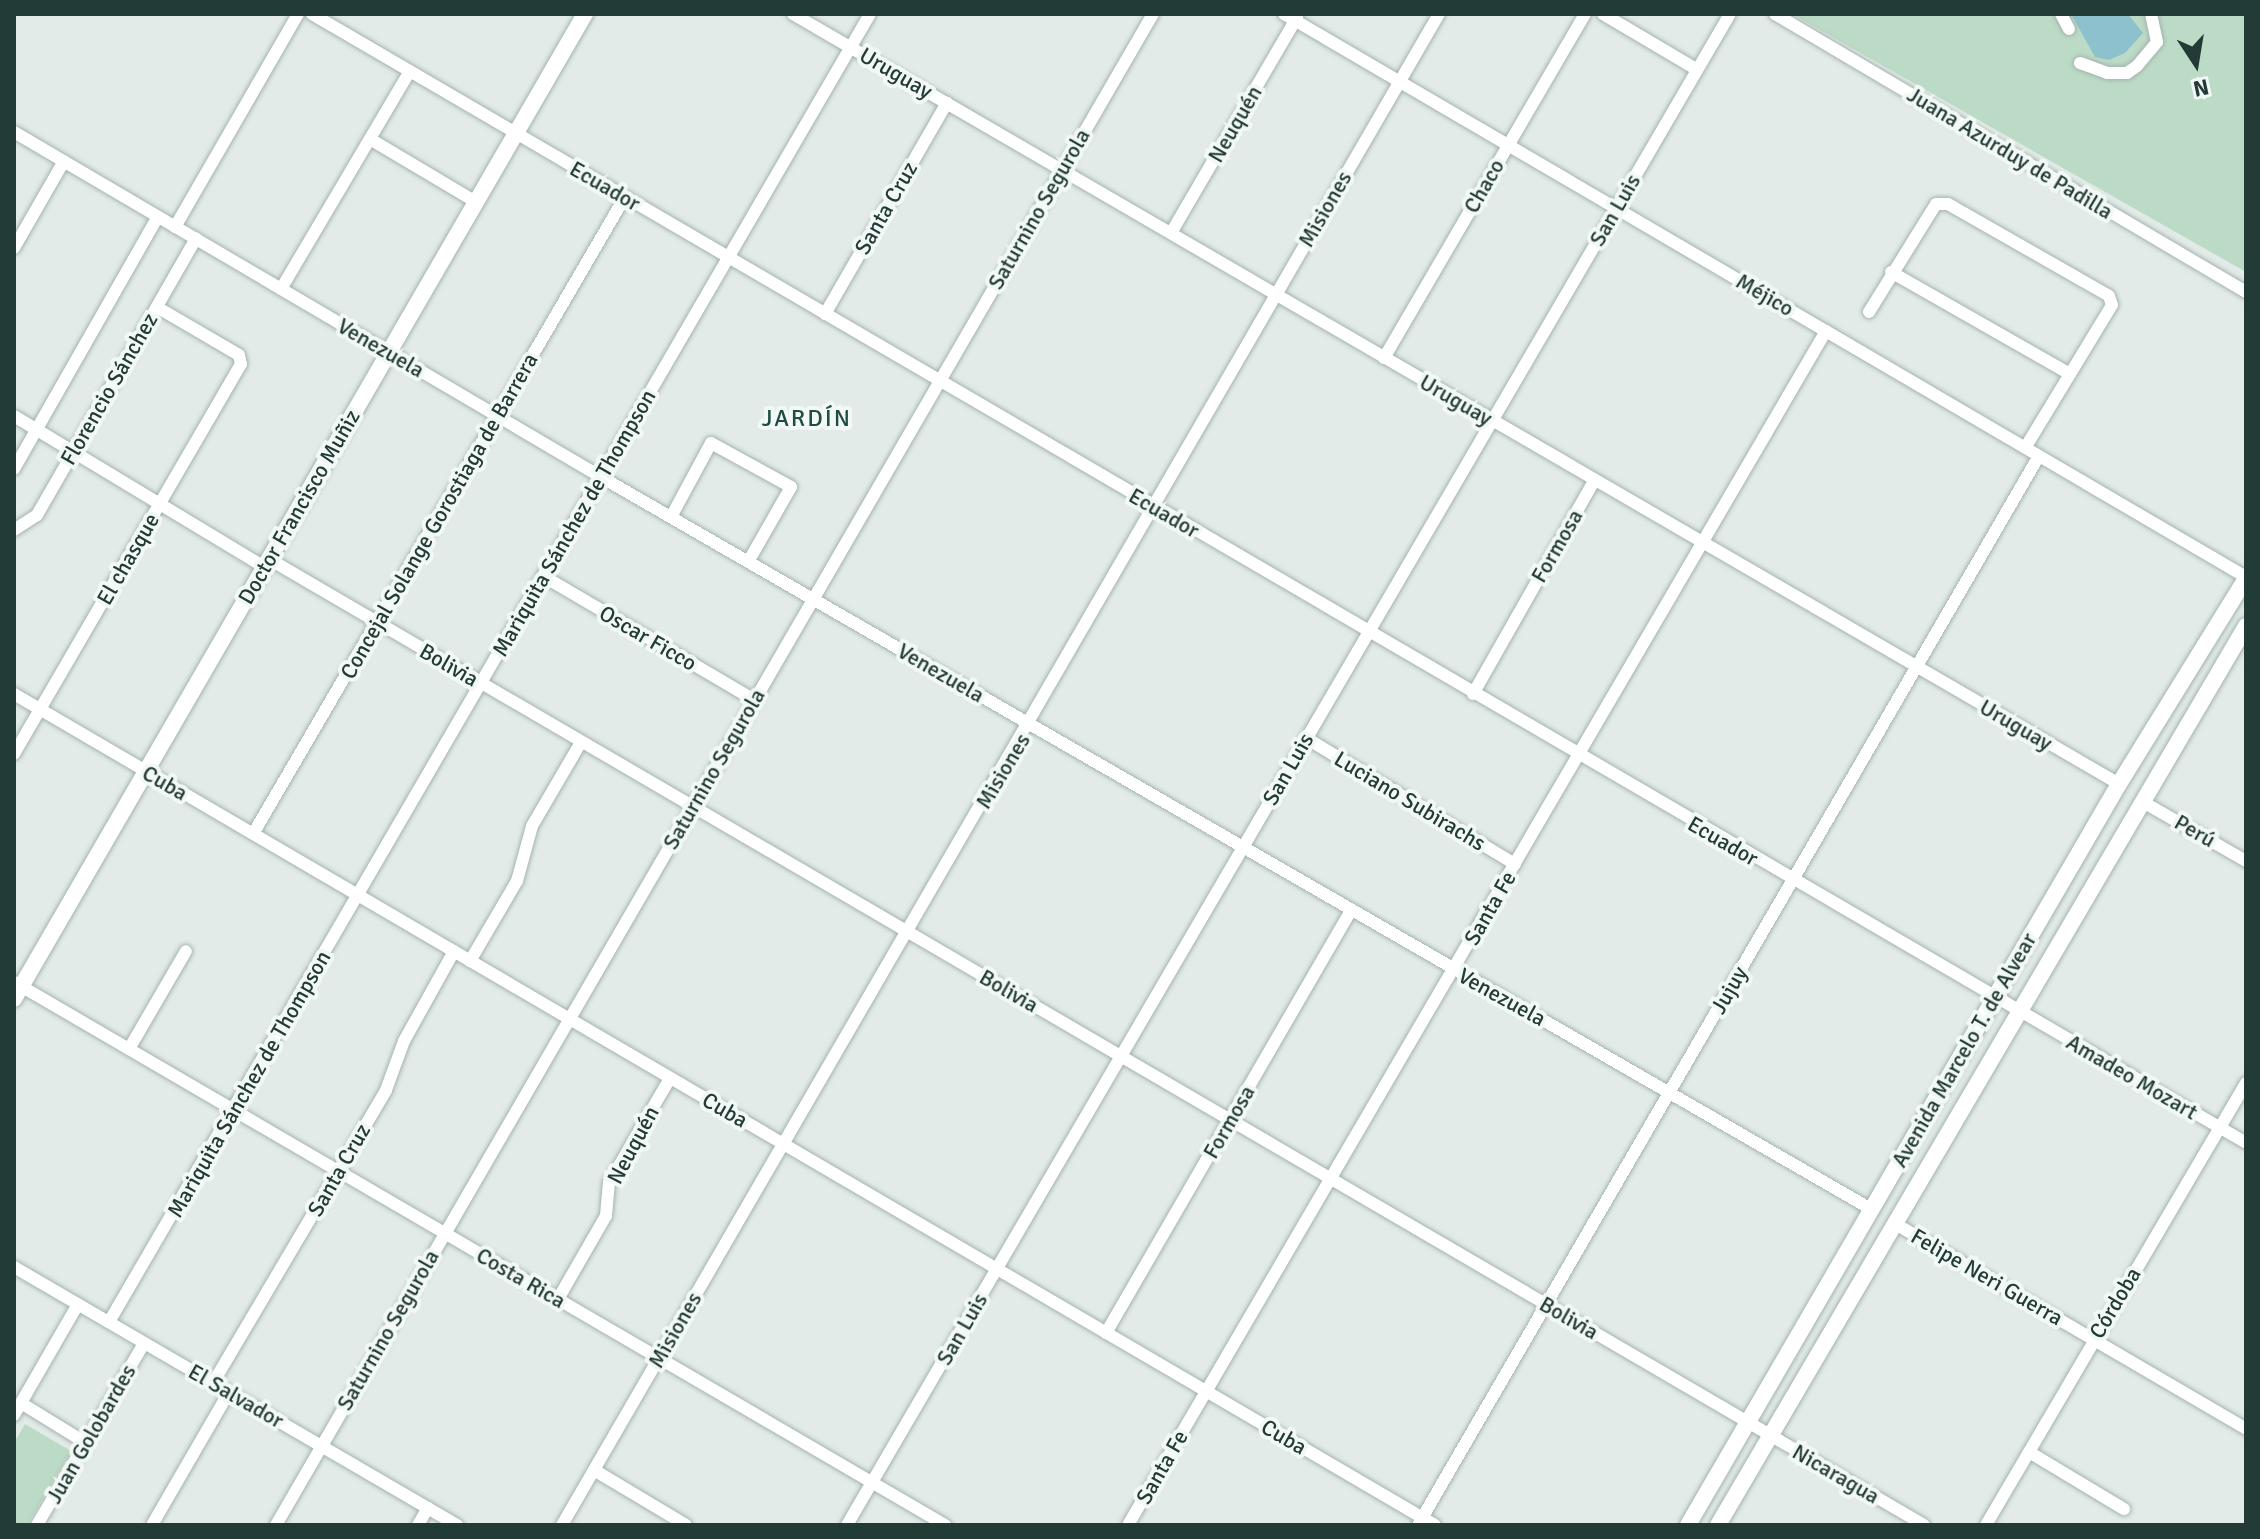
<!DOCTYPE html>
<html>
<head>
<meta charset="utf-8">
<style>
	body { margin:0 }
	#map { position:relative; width:2260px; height:1539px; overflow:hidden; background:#e2ebe8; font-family:Signika,sans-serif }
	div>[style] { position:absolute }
	.green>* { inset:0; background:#bcdbc6 }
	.water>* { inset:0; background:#8dc1cd }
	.roads { filter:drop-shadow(0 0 2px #a5b3af) drop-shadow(0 0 2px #a5b3af) }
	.street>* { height:12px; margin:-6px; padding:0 6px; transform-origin:6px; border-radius:6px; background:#fff }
	.secondary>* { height:16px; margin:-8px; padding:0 8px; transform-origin:8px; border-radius:8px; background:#fff }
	span { translate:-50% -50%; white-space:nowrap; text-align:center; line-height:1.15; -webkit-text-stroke:8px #f2f8f5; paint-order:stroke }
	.street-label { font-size:22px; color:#233b36 }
	.neighbourhood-label { font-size:24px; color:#204c43; letter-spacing:2px }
	.frame { position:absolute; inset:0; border:16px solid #233b36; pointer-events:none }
	.north { position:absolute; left:2156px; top:24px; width:80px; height:80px; -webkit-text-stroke:6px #f2f8f5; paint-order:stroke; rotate:168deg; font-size:22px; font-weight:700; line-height:32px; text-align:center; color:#233b36 }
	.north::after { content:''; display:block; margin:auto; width:28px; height:36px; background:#233b36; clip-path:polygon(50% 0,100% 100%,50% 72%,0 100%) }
</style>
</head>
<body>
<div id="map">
	<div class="green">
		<i style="clip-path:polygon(1792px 14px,2246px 14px,2246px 272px)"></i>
		<i style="clip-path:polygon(25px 1424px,71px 1451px,27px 1525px,14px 1525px,14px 1443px)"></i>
	</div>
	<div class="water">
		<i style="clip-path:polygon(2071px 14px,2128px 14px,2143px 33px,2125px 53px,2109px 60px,2095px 57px)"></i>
	</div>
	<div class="roads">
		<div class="street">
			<i style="left:312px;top:14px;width:2239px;rotate:30.27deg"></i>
			<i style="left:793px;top:14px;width:1533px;rotate:30.14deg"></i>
			<i style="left:1284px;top:14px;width:1115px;rotate:30.34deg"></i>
			<i style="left:1603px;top:14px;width:108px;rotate:30.6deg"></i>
			<i style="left:1775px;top:14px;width:547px;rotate:30.55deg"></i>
			<i style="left:2061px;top:14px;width:17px;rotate:62deg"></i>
			<i style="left:2080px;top:63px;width:29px;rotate:20deg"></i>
			<i style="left:2107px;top:73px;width:20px"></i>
			<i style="left:2127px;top:73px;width:12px;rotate:-35deg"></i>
			<i style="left:2137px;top:66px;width:31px;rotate:-50deg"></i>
			<i style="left:2157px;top:42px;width:29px;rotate:-102deg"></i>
			<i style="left:14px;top:132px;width:681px;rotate:30.44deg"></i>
			<i style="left:601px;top:477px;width:1466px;rotate:29.96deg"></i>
			<i style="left:370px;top:139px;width:123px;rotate:30.7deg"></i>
			<i style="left:175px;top:227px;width:246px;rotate:-60deg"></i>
			<i style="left:1171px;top:233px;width:250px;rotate:-59.7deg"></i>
			<i style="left:14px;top:248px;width:100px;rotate:-60.1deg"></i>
			<i style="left:1891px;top:272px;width:206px;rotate:29.7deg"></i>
			<i style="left:281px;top:289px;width:253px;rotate:-59.4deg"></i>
			<i style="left:1869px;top:312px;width:127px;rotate:-58.2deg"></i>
			<i style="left:1936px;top:204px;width:12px"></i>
			<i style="left:1948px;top:204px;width:185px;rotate:29.7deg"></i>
			<i style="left:2109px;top:296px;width:9px;rotate:72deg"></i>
			<i style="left:2112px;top:305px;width:167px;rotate:121.3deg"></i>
			<i style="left:825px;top:314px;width:244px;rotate:-60deg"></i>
			<i style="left:1384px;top:358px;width:398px;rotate:-59.7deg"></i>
			<i style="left:14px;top:416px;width:292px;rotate:31.1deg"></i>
			<i style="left:14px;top:469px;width:290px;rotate:-60.3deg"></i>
			<i style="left:671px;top:517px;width:84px;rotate:-61.6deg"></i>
			<i style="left:711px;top:443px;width:91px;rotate:28.8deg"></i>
			<i style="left:791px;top:487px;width:86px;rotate:119.8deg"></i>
			<i style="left:14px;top:530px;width:27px;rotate:-33deg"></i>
			<i style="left:37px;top:515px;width:319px;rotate:-60.1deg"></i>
			<i style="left:269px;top:559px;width:1916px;rotate:30.27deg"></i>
			<i style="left:543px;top:576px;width:245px;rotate:30.4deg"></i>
			<i style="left:14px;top:694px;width:1646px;rotate:30.32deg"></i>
			<i style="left:1473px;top:694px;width:245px;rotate:-60.4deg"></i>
			<i style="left:1306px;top:738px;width:244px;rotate:31.1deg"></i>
			<i style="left:14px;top:754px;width:451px;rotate:-59.8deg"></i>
			<i style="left:241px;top:364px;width:9px;rotate:-103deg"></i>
			<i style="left:239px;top:355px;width:95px;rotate:-149.7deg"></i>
			<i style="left:2143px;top:802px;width:119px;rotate:29.8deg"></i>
			<i style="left:253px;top:834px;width:738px;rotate:-59.72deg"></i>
			<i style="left:470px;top:961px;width:93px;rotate:-59.6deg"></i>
			<i style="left:517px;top:881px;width:57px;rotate:-74.7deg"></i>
			<i style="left:532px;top:826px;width:97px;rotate:-59.7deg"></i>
			<i style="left:14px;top:982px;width:1078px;rotate:30.25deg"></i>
			<i style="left:129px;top:1049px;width:113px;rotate:-59.8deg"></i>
			<i style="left:1894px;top:1223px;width:408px;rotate:30.3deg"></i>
			<i style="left:14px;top:1267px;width:513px;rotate:30.22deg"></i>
			<i style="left:558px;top:1299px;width:96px;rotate:-60deg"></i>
			<i style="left:606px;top:1216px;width:33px;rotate:-85deg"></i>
			<i style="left:609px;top:1183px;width:121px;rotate:-59.8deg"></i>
			<i style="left:109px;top:1322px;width:1513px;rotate:-59.81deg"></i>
			<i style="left:1106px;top:1333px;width:489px;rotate:-59.9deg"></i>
			<i style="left:213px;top:1383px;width:340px;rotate:-59.4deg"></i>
			<i style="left:386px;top:1090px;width:52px;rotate:-69.8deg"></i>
			<i style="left:404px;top:1041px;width:103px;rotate:-60.9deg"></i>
			<i style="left:21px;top:1403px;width:76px;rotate:31.6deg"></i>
			<i style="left:14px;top:1415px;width:128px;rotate:-60deg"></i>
			<i style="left:2029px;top:1452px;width:111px;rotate:31deg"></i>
			<i style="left:594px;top:1470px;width:107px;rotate:30.9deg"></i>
			<i style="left:37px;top:1525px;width:211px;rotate:-59.5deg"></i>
			<i style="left:152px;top:1525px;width:154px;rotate:-59.9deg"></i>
			<i style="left:276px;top:1525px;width:1747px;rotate:-59.87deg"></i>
			<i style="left:418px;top:1525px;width:20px;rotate:-60deg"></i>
			<i style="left:562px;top:1525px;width:1747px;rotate:-59.87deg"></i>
			<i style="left:847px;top:1525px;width:1750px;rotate:-59.7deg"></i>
			<i style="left:1128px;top:1525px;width:1383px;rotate:-59.69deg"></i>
			<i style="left:1418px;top:1525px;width:1236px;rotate:-59.85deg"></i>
			<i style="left:1986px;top:1525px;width:513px;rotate:-59.53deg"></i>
		</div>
		<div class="secondary">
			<i style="left:14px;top:999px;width:1139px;rotate:-59.9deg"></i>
			<i style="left:1688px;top:1525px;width:857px;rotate:-59.82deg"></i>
			<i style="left:2119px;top:784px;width:242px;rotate:-58.3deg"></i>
			<i style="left:1718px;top:1525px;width:1043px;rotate:-59.57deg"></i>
		</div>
	</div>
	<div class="street-label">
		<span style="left:896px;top:73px;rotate:30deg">Uruguay</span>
		<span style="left:1235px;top:124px;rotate:-60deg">Neuquén</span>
		<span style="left:2010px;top:153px;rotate:31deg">Juana Azurduy de Padilla</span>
		<span style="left:605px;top:186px;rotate:30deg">Ecuador</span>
		<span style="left:1484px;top:186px;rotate:-60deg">Chaco</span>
		<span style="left:886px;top:208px;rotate:-60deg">Santa Cruz</span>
		<span style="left:1039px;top:209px;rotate:-60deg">Saturnino Segurola</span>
		<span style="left:1325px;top:209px;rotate:-60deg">Misiones</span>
		<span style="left:1615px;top:210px;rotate:-60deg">San Luis</span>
		<span style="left:1765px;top:295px;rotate:30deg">Méjico</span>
		<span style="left:381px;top:348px;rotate:30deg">Venezuela</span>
		<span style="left:109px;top:389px;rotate:-60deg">Florencio Sánchez</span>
		<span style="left:1456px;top:400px;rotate:30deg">Uruguay</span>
		<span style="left:299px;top:507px;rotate:-60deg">Doctor Francisco Muñiz</span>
		<span style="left:1164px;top:513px;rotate:30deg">Ecuador</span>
		<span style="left:439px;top:516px;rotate:-60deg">Concejal Solange Gorostiaga de Barrera</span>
		<span style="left:574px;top:523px;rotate:-60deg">Mariquita Sánchez de Thompson</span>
		<span style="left:1557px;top:546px;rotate:-60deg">Formosa</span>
		<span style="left:128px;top:559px;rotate:-60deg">El chasque</span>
		<span style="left:648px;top:638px;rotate:30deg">Oscar Ficco</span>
		<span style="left:449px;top:665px;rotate:30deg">Bolivia</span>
		<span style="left:941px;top:673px;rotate:30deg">Venezuela</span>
		<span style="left:2016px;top:725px;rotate:30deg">Uruguay</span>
		<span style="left:714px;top:769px;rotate:-60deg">Saturnino Segurola</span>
		<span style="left:1288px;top:769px;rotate:-60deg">San Luis</span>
		<span style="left:1003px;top:771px;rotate:-59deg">Misiones</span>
		<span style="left:165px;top:783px;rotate:30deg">Cuba</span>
		<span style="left:1410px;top:801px;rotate:31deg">Luciano Subirachs</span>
		<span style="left:2195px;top:831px;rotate:30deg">Perú</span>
		<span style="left:1723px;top:841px;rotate:30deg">Ecuador</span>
		<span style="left:1490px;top:908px;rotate:-60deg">Santa Fe</span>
		<span style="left:1729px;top:990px;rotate:-60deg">Jujuy</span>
		<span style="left:1009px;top:991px;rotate:30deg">Bolivia</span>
		<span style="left:1502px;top:997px;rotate:29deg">Venezuela</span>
		<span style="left:1964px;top:1050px;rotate:-60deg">Avenida Marcelo T. de Alvear</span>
		<span style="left:2132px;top:1077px;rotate:30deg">Amadeo Mozart</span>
		<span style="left:249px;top:1084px;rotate:-60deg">Mariquita Sánchez de Thompson</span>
		<span style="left:725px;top:1110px;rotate:30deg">Cuba</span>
		<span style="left:1229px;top:1122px;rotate:-60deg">Formosa</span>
		<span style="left:633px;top:1145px;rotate:-62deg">Neuquén</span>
		<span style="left:339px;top:1170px;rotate:-60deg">Santa Cruz</span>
		<span style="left:1987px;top:1277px;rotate:30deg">Felipe Neri Guerra</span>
		<span style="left:521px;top:1278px;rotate:30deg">Costa Rica</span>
		<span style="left:2115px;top:1303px;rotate:-59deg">Córdoba</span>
		<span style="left:1569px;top:1318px;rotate:30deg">Bolivia</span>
		<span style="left:962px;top:1329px;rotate:-60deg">San Luis</span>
		<span style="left:388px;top:1330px;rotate:-60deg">Saturnino Segurola</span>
		<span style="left:675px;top:1330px;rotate:-60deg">Misiones</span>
		<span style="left:236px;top:1396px;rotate:30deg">El Salvador</span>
		<span style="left:91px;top:1434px;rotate:-60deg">Juan Golobardes</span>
		<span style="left:1284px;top:1437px;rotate:30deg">Cuba</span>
		<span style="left:1162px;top:1467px;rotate:-60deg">Santa Fe</span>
		<span style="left:1836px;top:1474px;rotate:30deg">Nicaragua</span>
	</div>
	<div class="neighbourhood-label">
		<span style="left:807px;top:419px">JARDÍN</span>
	</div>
	<div class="frame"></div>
	<div class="north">N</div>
</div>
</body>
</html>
